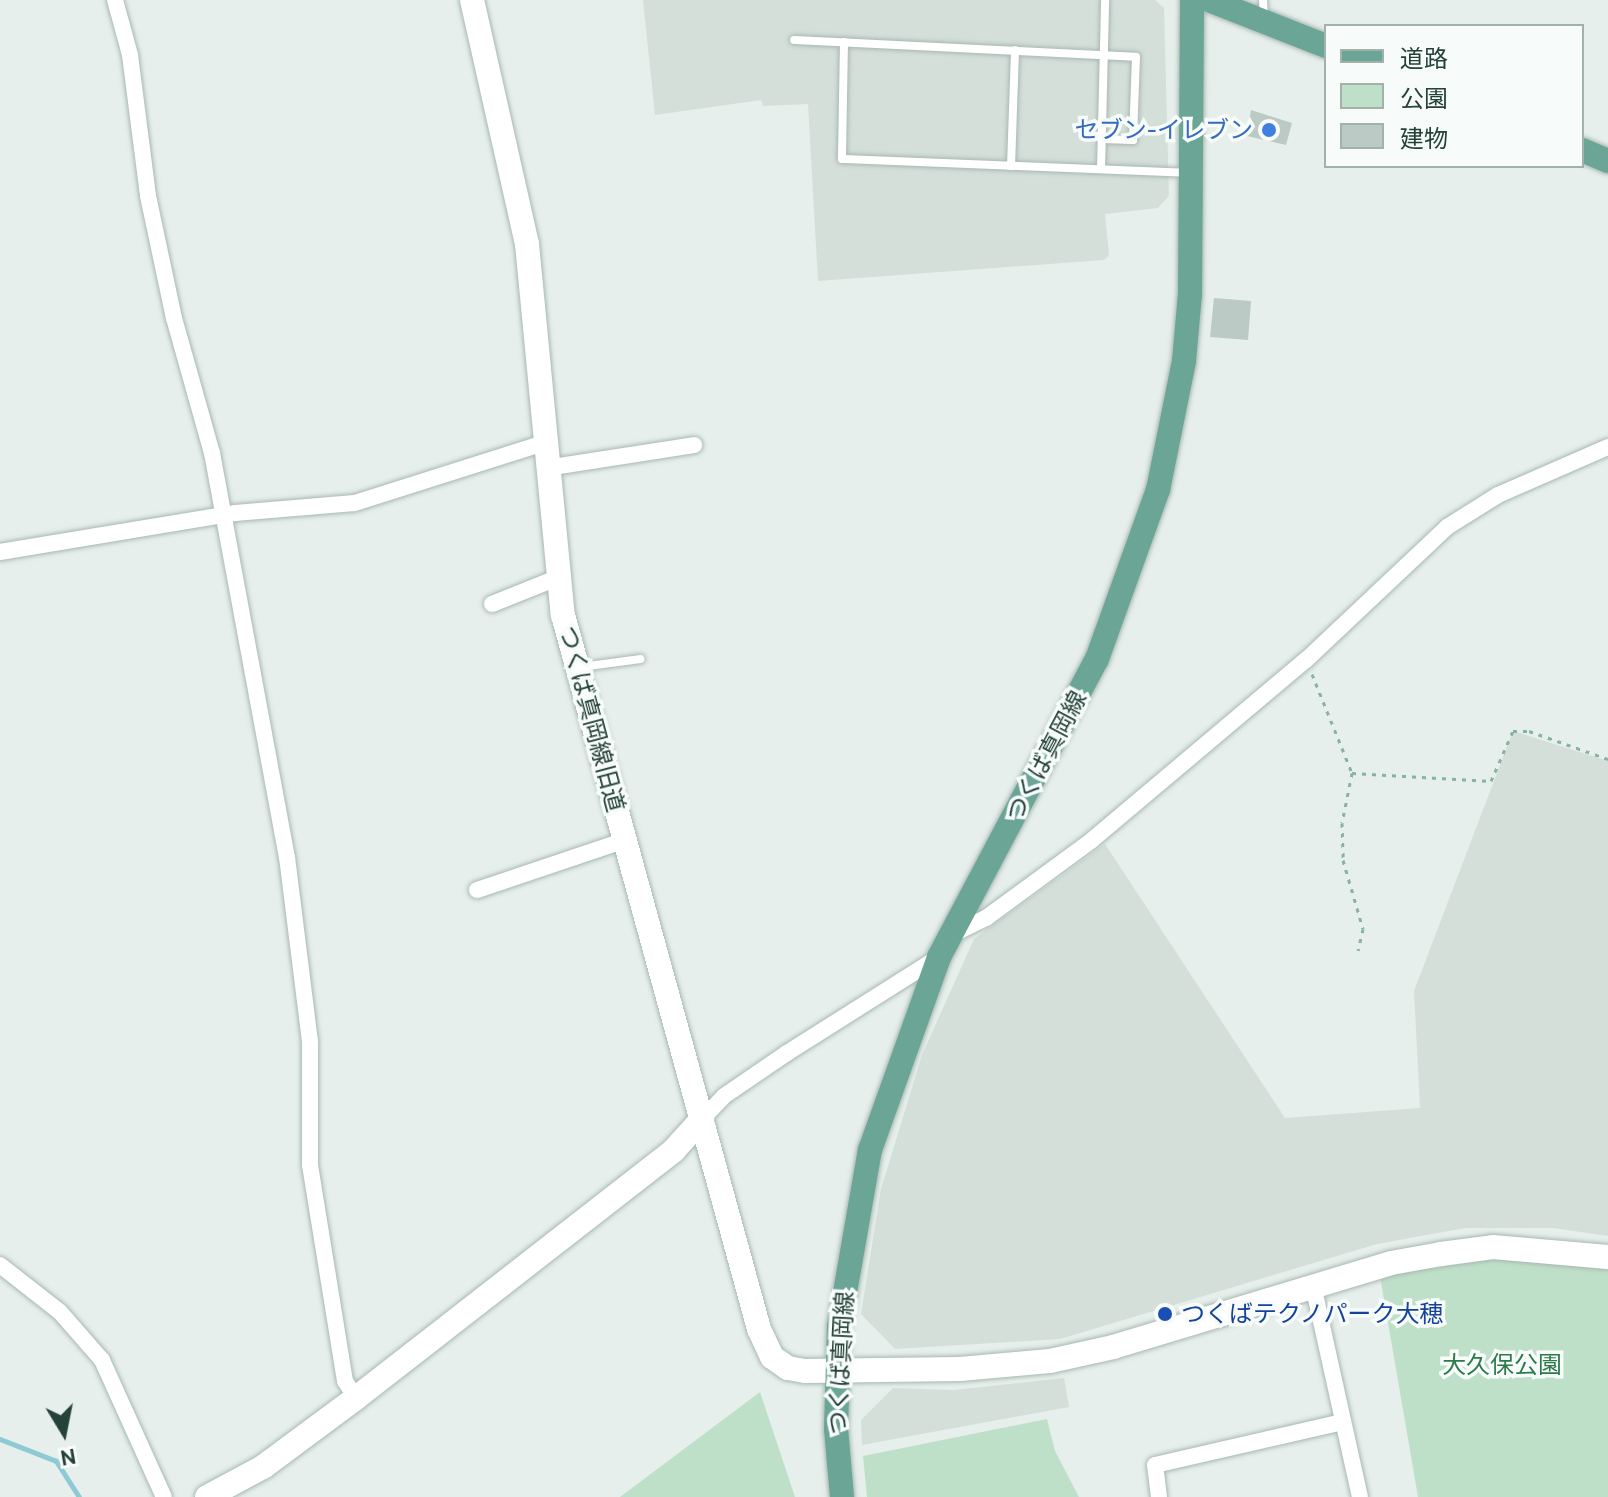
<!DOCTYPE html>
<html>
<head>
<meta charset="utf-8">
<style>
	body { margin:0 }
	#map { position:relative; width:1608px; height:1497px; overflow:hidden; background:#e6efeb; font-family:Cabin,"Noto Sans JP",sans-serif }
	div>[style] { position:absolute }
	.built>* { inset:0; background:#d4dfda }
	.green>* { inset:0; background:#bfe0c8 }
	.stream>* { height:5px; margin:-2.5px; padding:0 2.5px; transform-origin:2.5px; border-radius:2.5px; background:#8ec9d4 }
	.building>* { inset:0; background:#bbcac4 }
	.path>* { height:3px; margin-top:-1.5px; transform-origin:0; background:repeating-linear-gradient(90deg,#86b3a5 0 4px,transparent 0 10px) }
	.roads { filter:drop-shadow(0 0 2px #a8b8b2) drop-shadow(0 0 2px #a8b8b2) }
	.lane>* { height:8px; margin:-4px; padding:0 4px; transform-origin:4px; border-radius:4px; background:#fff }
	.street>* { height:16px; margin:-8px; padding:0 8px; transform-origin:8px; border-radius:8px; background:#fff }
	.secondary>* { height:24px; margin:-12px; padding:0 12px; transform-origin:12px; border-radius:12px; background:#fff }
	.primary>* { height:24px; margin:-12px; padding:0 12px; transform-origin:12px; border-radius:12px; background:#6aa596 }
	.dots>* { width:22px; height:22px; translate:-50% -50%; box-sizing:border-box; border:4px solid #f7fbf9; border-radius:50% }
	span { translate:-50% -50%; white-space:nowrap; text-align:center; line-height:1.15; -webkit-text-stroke:7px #f7fbf9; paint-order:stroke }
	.shop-label { font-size:24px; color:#366cbe }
	.right { translate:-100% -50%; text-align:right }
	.street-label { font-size:24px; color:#24423a }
	.transit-label { font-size:24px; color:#164399 }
	.left { translate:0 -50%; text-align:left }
	.park-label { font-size:24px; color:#2d7a4b }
	.legend { position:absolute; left:1324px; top:24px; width:260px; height:144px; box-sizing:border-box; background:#f7fbf9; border:2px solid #a3b1ad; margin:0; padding:10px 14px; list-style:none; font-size:24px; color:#24423a }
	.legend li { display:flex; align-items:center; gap:16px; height:40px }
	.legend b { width:40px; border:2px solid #a3b1ad }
	.north { position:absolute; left:24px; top:1393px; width:80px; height:80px; -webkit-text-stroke:6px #f7fbf9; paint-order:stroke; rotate:170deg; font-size:22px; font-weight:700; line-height:32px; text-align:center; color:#24423a }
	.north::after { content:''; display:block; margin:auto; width:28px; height:36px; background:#24423a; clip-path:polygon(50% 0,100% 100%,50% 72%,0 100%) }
</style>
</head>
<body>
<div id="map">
	<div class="built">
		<i style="clip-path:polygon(643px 0,1155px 0,1164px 8px,1169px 196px,1158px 208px,1105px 214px,1109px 255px,1104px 260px,818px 281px,808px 104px,763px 106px,761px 100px,655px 115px)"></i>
		<i style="clip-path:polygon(1513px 731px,1608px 761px,1608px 1236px,1553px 1228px,1465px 1228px,1377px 1244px,1060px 1339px,895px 1349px,861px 1314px,881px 1189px,922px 1055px,974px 939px,1105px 844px,1285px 1118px,1420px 1108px,1414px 991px)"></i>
		<i style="clip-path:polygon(1064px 1378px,1069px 1407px,862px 1445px,861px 1420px,893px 1388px,954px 1390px)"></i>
	</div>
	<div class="green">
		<i style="clip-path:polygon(1507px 1257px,1608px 1270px,1608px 1497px,1418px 1497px,1380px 1276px)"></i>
		<i style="clip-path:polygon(760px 1392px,795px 1497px,620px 1497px)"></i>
		<i style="clip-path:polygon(1047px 1419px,1055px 1451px,1079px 1497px,867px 1497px,863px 1456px)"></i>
	</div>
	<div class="stream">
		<i style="left:0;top:1439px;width:60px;rotate:21.4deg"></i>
		<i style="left:56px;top:1461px;width:43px;rotate:57.4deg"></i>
	</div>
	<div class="building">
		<i style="clip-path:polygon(1251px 110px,1292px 123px,1286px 145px,1247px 136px)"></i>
		<i style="clip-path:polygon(1214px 298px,1251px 301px,1248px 340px,1210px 337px)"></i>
	</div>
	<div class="path">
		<i style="left:1312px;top:674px;width:107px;rotate:68deg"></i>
		<i style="left:1352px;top:773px;width:51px;rotate:101.3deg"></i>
		<i style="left:1342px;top:823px;width:37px;rotate:88deg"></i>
		<i style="left:1343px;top:860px;width:72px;rotate:73.8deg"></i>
		<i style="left:1363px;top:929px;width:22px;rotate:103deg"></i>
		<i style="left:1352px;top:773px;width:139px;rotate:3.3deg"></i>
		<i style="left:1491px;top:781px;width:55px;rotate:-66.3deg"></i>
		<i style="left:1513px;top:731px;width:16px"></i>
		<i style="left:1529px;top:731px;width:84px;rotate:19.5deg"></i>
	</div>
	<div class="roads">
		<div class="lane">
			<i style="left:1263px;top:0;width:17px;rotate:87deg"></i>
			<i style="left:794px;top:40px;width:342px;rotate:2.8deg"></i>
			<i style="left:1136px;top:57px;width:83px;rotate:92.1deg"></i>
			<i style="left:1133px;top:140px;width:31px;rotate:-178deg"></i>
			<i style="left:844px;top:42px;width:117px;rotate:91deg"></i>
			<i style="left:842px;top:159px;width:346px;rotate:2.3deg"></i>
			<i style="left:1011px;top:166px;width:116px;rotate:-88deg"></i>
			<i style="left:1101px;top:169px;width:169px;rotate:-88.6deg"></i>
			<i style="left:581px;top:667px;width:60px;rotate:-7.7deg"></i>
		</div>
		<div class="street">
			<i style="left:115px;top:0;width:57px;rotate:74.7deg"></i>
			<i style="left:130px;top:55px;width:142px;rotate:82.7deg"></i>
			<i style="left:148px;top:196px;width:125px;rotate:78deg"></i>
			<i style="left:174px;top:318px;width:140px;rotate:74.3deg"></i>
			<i style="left:212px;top:453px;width:411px;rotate:79.5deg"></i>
			<i style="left:287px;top:857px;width:186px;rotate:82.9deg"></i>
			<i style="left:310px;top:1042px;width:123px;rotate:90deg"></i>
			<i style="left:310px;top:1165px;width:219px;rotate:80.8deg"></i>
			<i style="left:345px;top:1381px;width:20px;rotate:57deg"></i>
			<i style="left:546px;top:468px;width:150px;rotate:-8.8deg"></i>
			<i style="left:0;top:552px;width:238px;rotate:-9.4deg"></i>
			<i style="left:235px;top:513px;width:120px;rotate:-4.8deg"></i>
			<i style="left:355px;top:503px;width:198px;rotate:-17.6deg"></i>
			<i style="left:492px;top:604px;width:70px;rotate:-21.8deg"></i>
			<i style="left:477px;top:890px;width:157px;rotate:-18.6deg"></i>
			<i style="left:953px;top:934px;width:37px;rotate:-26deg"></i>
			<i style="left:986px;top:918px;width:132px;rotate:-36.3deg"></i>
			<i style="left:1092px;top:840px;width:280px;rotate:-40.1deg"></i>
			<i style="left:1306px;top:660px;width:194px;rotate:-43.3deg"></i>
			<i style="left:1447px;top:527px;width:60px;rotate:-32.1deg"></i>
			<i style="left:1498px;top:495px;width:120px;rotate:-23.6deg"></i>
			<i style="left:702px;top:1119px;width:32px;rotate:-46deg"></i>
			<i style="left:724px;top:1096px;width:76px;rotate:-34.3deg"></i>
			<i style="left:787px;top:1053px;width:180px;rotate:-32.3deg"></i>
			<i style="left:0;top:1265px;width:76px;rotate:38.1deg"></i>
			<i style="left:60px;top:1312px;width:64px;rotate:48.8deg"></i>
			<i style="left:102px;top:1360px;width:150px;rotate:65.7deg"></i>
			<i style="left:1313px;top:1285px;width:217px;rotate:77.5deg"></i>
			<i style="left:1159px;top:1497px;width:32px;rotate:-97deg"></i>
			<i style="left:1155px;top:1465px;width:193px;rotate:-12.9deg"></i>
		</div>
		<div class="secondary">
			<i style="left:472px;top:0;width:250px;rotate:77.3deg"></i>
			<i style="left:527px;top:244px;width:373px;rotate:84.5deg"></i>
			<i style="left:563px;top:615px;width:740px;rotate:74.65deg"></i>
			<i style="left:759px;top:1329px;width:31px;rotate:65deg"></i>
			<i style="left:772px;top:1357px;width:19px;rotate:35deg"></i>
			<i style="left:788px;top:1368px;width:17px;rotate:10deg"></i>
			<i style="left:805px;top:1371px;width:155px;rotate:-0.7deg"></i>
			<i style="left:960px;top:1369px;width:90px;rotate:-5.1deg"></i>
			<i style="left:1050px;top:1361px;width:65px;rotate:-12.5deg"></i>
			<i style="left:1113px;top:1347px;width:290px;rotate:-16.8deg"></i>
			<i style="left:1391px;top:1263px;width:51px;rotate:-10.2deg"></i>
			<i style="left:1441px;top:1254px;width:52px;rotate:-7.7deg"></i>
			<i style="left:1493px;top:1247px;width:115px;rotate:5deg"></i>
			<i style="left:207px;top:1497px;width:64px;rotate:-28.2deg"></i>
			<i style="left:263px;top:1467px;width:116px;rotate:-36.6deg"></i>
			<i style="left:356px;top:1398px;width:403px;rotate:-37.9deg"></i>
			<i style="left:674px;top:1150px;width:42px;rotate:-47.9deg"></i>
		</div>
		<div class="primary">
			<i style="left:1209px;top:0;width:126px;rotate:21.5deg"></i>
			<i style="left:1582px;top:150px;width:28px;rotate:23deg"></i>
			<i style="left:842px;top:1497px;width:68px;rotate:-95deg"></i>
			<i style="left:836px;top:1429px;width:102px;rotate:-88.3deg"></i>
			<i style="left:839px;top:1327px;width:180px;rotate:-80.1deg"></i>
			<i style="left:870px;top:1150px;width:205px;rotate:-70.3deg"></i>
			<i style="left:939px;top:957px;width:337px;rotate:-62.1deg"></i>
			<i style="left:1097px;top:659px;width:180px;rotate:-70.2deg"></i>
			<i style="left:1158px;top:490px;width:132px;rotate:-78.6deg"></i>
			<i style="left:1184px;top:361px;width:67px;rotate:-84.9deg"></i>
			<i style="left:1190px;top:294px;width:294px;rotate:-89.6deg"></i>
		</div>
	</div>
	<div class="dots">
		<i style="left:1269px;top:130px;background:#3f7fe0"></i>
		<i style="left:1165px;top:1314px;background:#1a4fb4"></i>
	</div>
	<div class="shop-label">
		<span class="right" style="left:1253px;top:130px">セブン-イレブン</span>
	</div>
	<div class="street-label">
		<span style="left:592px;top:719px;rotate:75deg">つくば真岡線旧道</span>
		<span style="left:1046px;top:756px;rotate:-62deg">つくば真岡線</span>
		<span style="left:841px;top:1363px;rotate:-87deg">つくば真岡線</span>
	</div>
	<div class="transit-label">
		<span class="left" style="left:1181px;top:1314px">つくばテクノパーク大穂</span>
	</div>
	<div class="park-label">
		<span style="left:1502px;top:1365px">大久保公園</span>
	</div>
	<ul class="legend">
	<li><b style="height:10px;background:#6aa596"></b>道路</li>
	<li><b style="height:22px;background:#bfe0c8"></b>公園</li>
	<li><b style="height:22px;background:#bbcac4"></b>建物</li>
	</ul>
	<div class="north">N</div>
</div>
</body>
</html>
